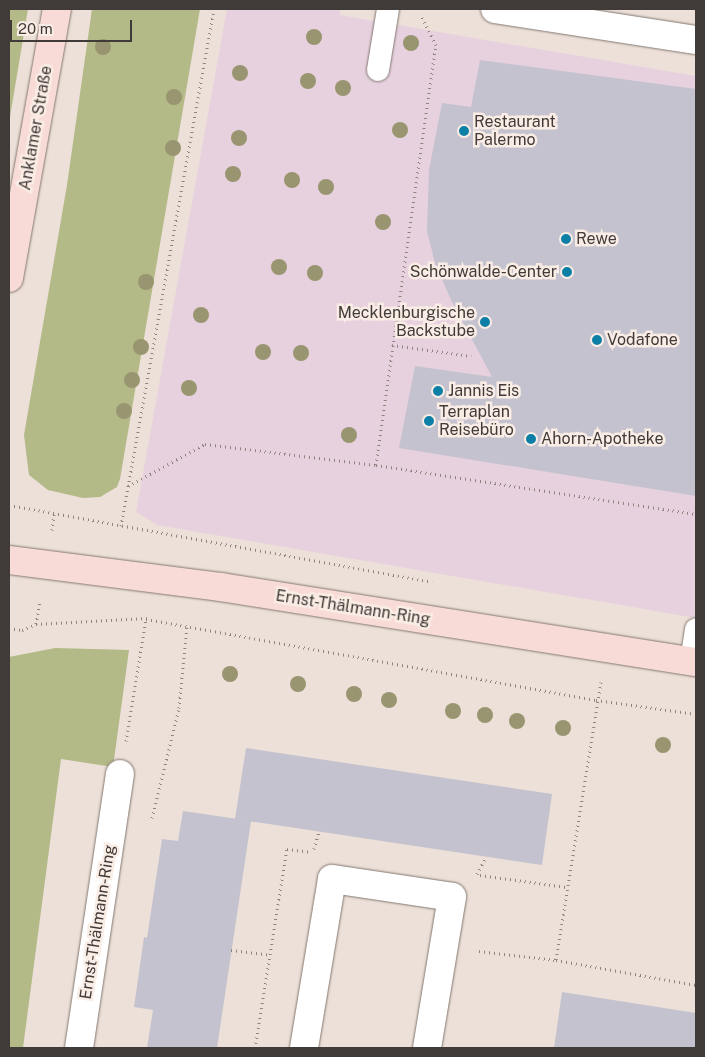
<!DOCTYPE html>
<html>
<head>
<meta charset="utf-8">
<style>
	body { margin:0 }
	#map { position:relative; width:705px; height:1057px; overflow:hidden; background:#ece0d8; font-family:"Public Sans",sans-serif }
	div>[style] { position:absolute }
	.commercial>* { inset:0; background:#e7d1df }
	.green>* { inset:0; background:#b4b988 }
	.building>* { inset:0; background:#c4c2ce }
	.path>* { height:3px; margin-top:-1.5px; transform-origin:0; background:repeating-linear-gradient(90deg,#8e8580 0 1px,transparent 0 5px) }
	.roads { filter:drop-shadow(0 0 1px #837871) drop-shadow(0 0 1px #837871) }
	.lane>* { height:22px; margin:-11px; padding:0 11px; transform-origin:11px; border-radius:11px; background:#fff }
	.street>* { height:28px; margin:-14px; padding:0 14px; transform-origin:14px; border-radius:14px; background:#fff }
	.secondary>* { height:28px; margin:-14px; padding:0 14px; transform-origin:14px; border-radius:14px; background:#f8dbd6 }
	.trees>* { width:16px; height:16px; margin:-8px; border-radius:50%; background:#989570 }
	.dots>* { width:14px; height:14px; translate:-50% -50%; box-sizing:border-box; border:2px solid #faede5; border-radius:50% }
	span { translate:-50% -50%; white-space:nowrap; text-align:center; line-height:1.15; -webkit-text-stroke:5px #faede5; paint-order:stroke }
	.poi-label { font-size:16px; color:#403b38 }
	.left { translate:0 -50%; text-align:left }
	.right { translate:-100% -50%; text-align:right }
	.street-label { font-size:16px; color:#403b38 }
	.frame { position:absolute; inset:0; border:10px solid #403b38; pointer-events:none }
	.scale { position:absolute; left:10px; top:20px; width:122px; height:22px; box-sizing:border-box; border:2px solid #403b38; border-top:0; padding-left:6px; font-size:15px; line-height:18px; white-space:nowrap; color:#403b38; -webkit-text-stroke:4px #faede5; paint-order:stroke }
</style>
</head>
<body>
<div id="map">
	<div class="commercial">
		<i style="clip-path:polygon(227px 9px,340px 9px,340px 15px,696px 76px,696px 618px,157px 525px,136px 512px)"></i>
	</div>
	<div class="green">
		<i style="clip-path:polygon(9px 9px,28px 9px,9px 123px)"></i>
		<i style="clip-path:polygon(92px 9px,200px 9px,120px 479px,117px 487px,100px 497px,83px 498px,48px 490px,29px 475px,24px 435px,67px 185px)"></i>
		<i style="clip-path:polygon(55px 648px,129px 650px,113px 767px,61px 759px,23px 1048px,9px 1048px,9px 657px)"></i>
	</div>
	<div class="building">
		<i style="clip-path:polygon(480px 60px,696px 89px,696px 496px,399px 448px,415px 366px,492px 377px,451px 300px,435px 263px,427px 231px,429px 170px,442px 103px,471px 107px)"></i>
		<i style="clip-path:polygon(246px 748px,552px 794px,542px 865px,235px 819px)"></i>
		<i style="clip-path:polygon(183px 811px,251px 821px,217px 1048px,147px 1048px,153px 1010px,134px 1007px,144px 937px,147px 938px,162px 839px,178px 841px)"></i>
		<i style="clip-path:polygon(562px 992px,696px 1013px,696px 1048px,554px 1048px)"></i>
	</div>
	<div class="path">
		<i style="left:392px;top:345px;width:80px;rotate:7.9deg"></i>
		<i style="left:376px;top:465px;width:424px;rotate:-81.9deg"></i>
		<i style="left:436px;top:45px;width:33px;rotate:-117deg"></i>
		<i style="left:128px;top:486px;width:88px;rotate:-28.6deg"></i>
		<i style="left:205px;top:444px;width:172px;rotate:7deg"></i>
		<i style="left:376px;top:465px;width:324px;rotate:8.7deg"></i>
		<i style="left:9px;top:505px;width:430px;rotate:10.3deg"></i>
		<i style="left:121px;top:526px;width:525px;rotate:-79.8deg"></i>
		<i style="left:52px;top:530px;width:16px;rotate:-83deg"></i>
		<i style="left:146px;top:619px;width:457px;rotate:10.2deg"></i>
		<i style="left:596px;top:700px;width:101px;rotate:8deg"></i>
		<i style="left:36px;top:624px;width:23px;rotate:-80deg"></i>
		<i style="left:9px;top:628px;width:13px;rotate:9deg"></i>
		<i style="left:22px;top:630px;width:15px;rotate:-23deg"></i>
		<i style="left:36px;top:624px;width:111px;rotate:-3.1deg"></i>
		<i style="left:601px;top:682px;width:282px;rotate:99.2deg"></i>
		<i style="left:556px;top:960px;width:142px;rotate:10.1deg"></i>
		<i style="left:126px;top:741px;width:124px;rotate:-80.7deg"></i>
		<i style="left:152px;top:818px;width:113px;rotate:-76.2deg"></i>
		<i style="left:179px;top:708px;width:81px;rotate:-84.4deg"></i>
		<i style="left:314px;top:849px;width:19px;rotate:-74deg"></i>
		<i style="left:477px;top:874px;width:19px;rotate:-62deg"></i>
		<i style="left:480px;top:875px;width:87px;rotate:7.9deg"></i>
		<i style="left:231px;top:950px;width:39px;rotate:7deg"></i>
		<i style="left:479px;top:951px;width:78px;rotate:6.7deg"></i>
		<i style="left:255px;top:1048px;width:202px;rotate:-80.9deg"></i>
		<i style="left:287px;top:849px;width:23px;rotate:7deg"></i>
	</div>
	<div class="roads">
		<div class="lane">
			<i style="left:378px;top:70px;width:62px;rotate:-80.7deg"></i>
			<i style="left:691px;top:661px;width:32px;rotate:-81deg"></i>
		</div>
		<div class="street">
			<i style="left:495px;top:9px;width:203px;rotate:8.8deg"></i>
			<i style="left:79px;top:1048px;width:277px;rotate:-81.5deg"></i>
			<i style="left:304px;top:1048px;width:171px;rotate:-80.6deg"></i>
			<i style="left:332px;top:879px;width:121px;rotate:8.5deg"></i>
			<i style="left:452px;top:897px;width:153px;rotate:99.4deg"></i>
		</div>
		<div class="secondary">
			<i style="left:9px;top:278px;width:273px;rotate:-79.9deg"></i>
			<i style="left:9px;top:560px;width:214px;rotate:7.3deg"></i>
			<i style="left:221px;top:587px;width:481px;rotate:9deg"></i>
		</div>
	</div>
	<div class="trees">
		<i style="left:314px;top:37px"></i>
		<i style="left:411px;top:43px"></i>
		<i style="left:103px;top:47px"></i>
		<i style="left:240px;top:73px"></i>
		<i style="left:308px;top:81px"></i>
		<i style="left:343px;top:88px"></i>
		<i style="left:174px;top:97px"></i>
		<i style="left:400px;top:130px"></i>
		<i style="left:239px;top:138px"></i>
		<i style="left:173px;top:148px"></i>
		<i style="left:233px;top:174px"></i>
		<i style="left:292px;top:180px"></i>
		<i style="left:326px;top:187px"></i>
		<i style="left:383px;top:222px"></i>
		<i style="left:279px;top:267px"></i>
		<i style="left:315px;top:273px"></i>
		<i style="left:146px;top:282px"></i>
		<i style="left:201px;top:315px"></i>
		<i style="left:141px;top:347px"></i>
		<i style="left:263px;top:352px"></i>
		<i style="left:301px;top:353px"></i>
		<i style="left:132px;top:380px"></i>
		<i style="left:189px;top:388px"></i>
		<i style="left:124px;top:411px"></i>
		<i style="left:349px;top:435px"></i>
		<i style="left:230px;top:674px"></i>
		<i style="left:298px;top:684px"></i>
		<i style="left:354px;top:694px"></i>
		<i style="left:389px;top:700px"></i>
		<i style="left:453px;top:711px"></i>
		<i style="left:485px;top:715px"></i>
		<i style="left:517px;top:721px"></i>
		<i style="left:563px;top:728px"></i>
		<i style="left:663px;top:745px"></i>
	</div>
	<div class="dots">
		<i style="left:464px;top:131px;background:#0c7fa7"></i>
		<i style="left:566px;top:239px;background:#0c7fa7"></i>
		<i style="left:567px;top:272px;background:#0c7fa7"></i>
		<i style="left:485px;top:322px;background:#0c7fa7"></i>
		<i style="left:597px;top:340px;background:#0c7fa7"></i>
		<i style="left:438px;top:391px;background:#0c7fa7"></i>
		<i style="left:429px;top:421px;background:#0c7fa7"></i>
		<i style="left:531px;top:439px;background:#0c7fa7"></i>
	</div>
	<div class="poi-label">
		<span class="left" style="left:474px;top:131px">Restaurant<br>Palermo</span>
		<span class="left" style="left:576px;top:239px">Rewe</span>
		<span class="right" style="left:557px;top:272px">Schönwalde-Center</span>
		<span class="right" style="left:475px;top:322px">Mecklenburgische<br>Backstube</span>
		<span class="left" style="left:607px;top:340px">Vodafone</span>
		<span class="left" style="left:448px;top:391px">Jannis Eis</span>
		<span class="left" style="left:439px;top:421px">Terraplan<br>Reisebüro</span>
		<span class="left" style="left:541px;top:439px">Ahorn-Apotheke</span>
	</div>
	<div class="street-label">
		<span style="left:36px;top:128px;rotate:-80deg">Anklamer Straße</span>
		<span style="left:353px;top:608px;rotate:9deg">Ernst-Thälmann-Ring</span>
		<span style="left:98px;top:922px;rotate:-81deg">Ernst-Thälmann-Ring</span>
	</div>
	<div class="frame"></div>
	<div class="scale">20 m</div>
</div>
</body>
</html>
